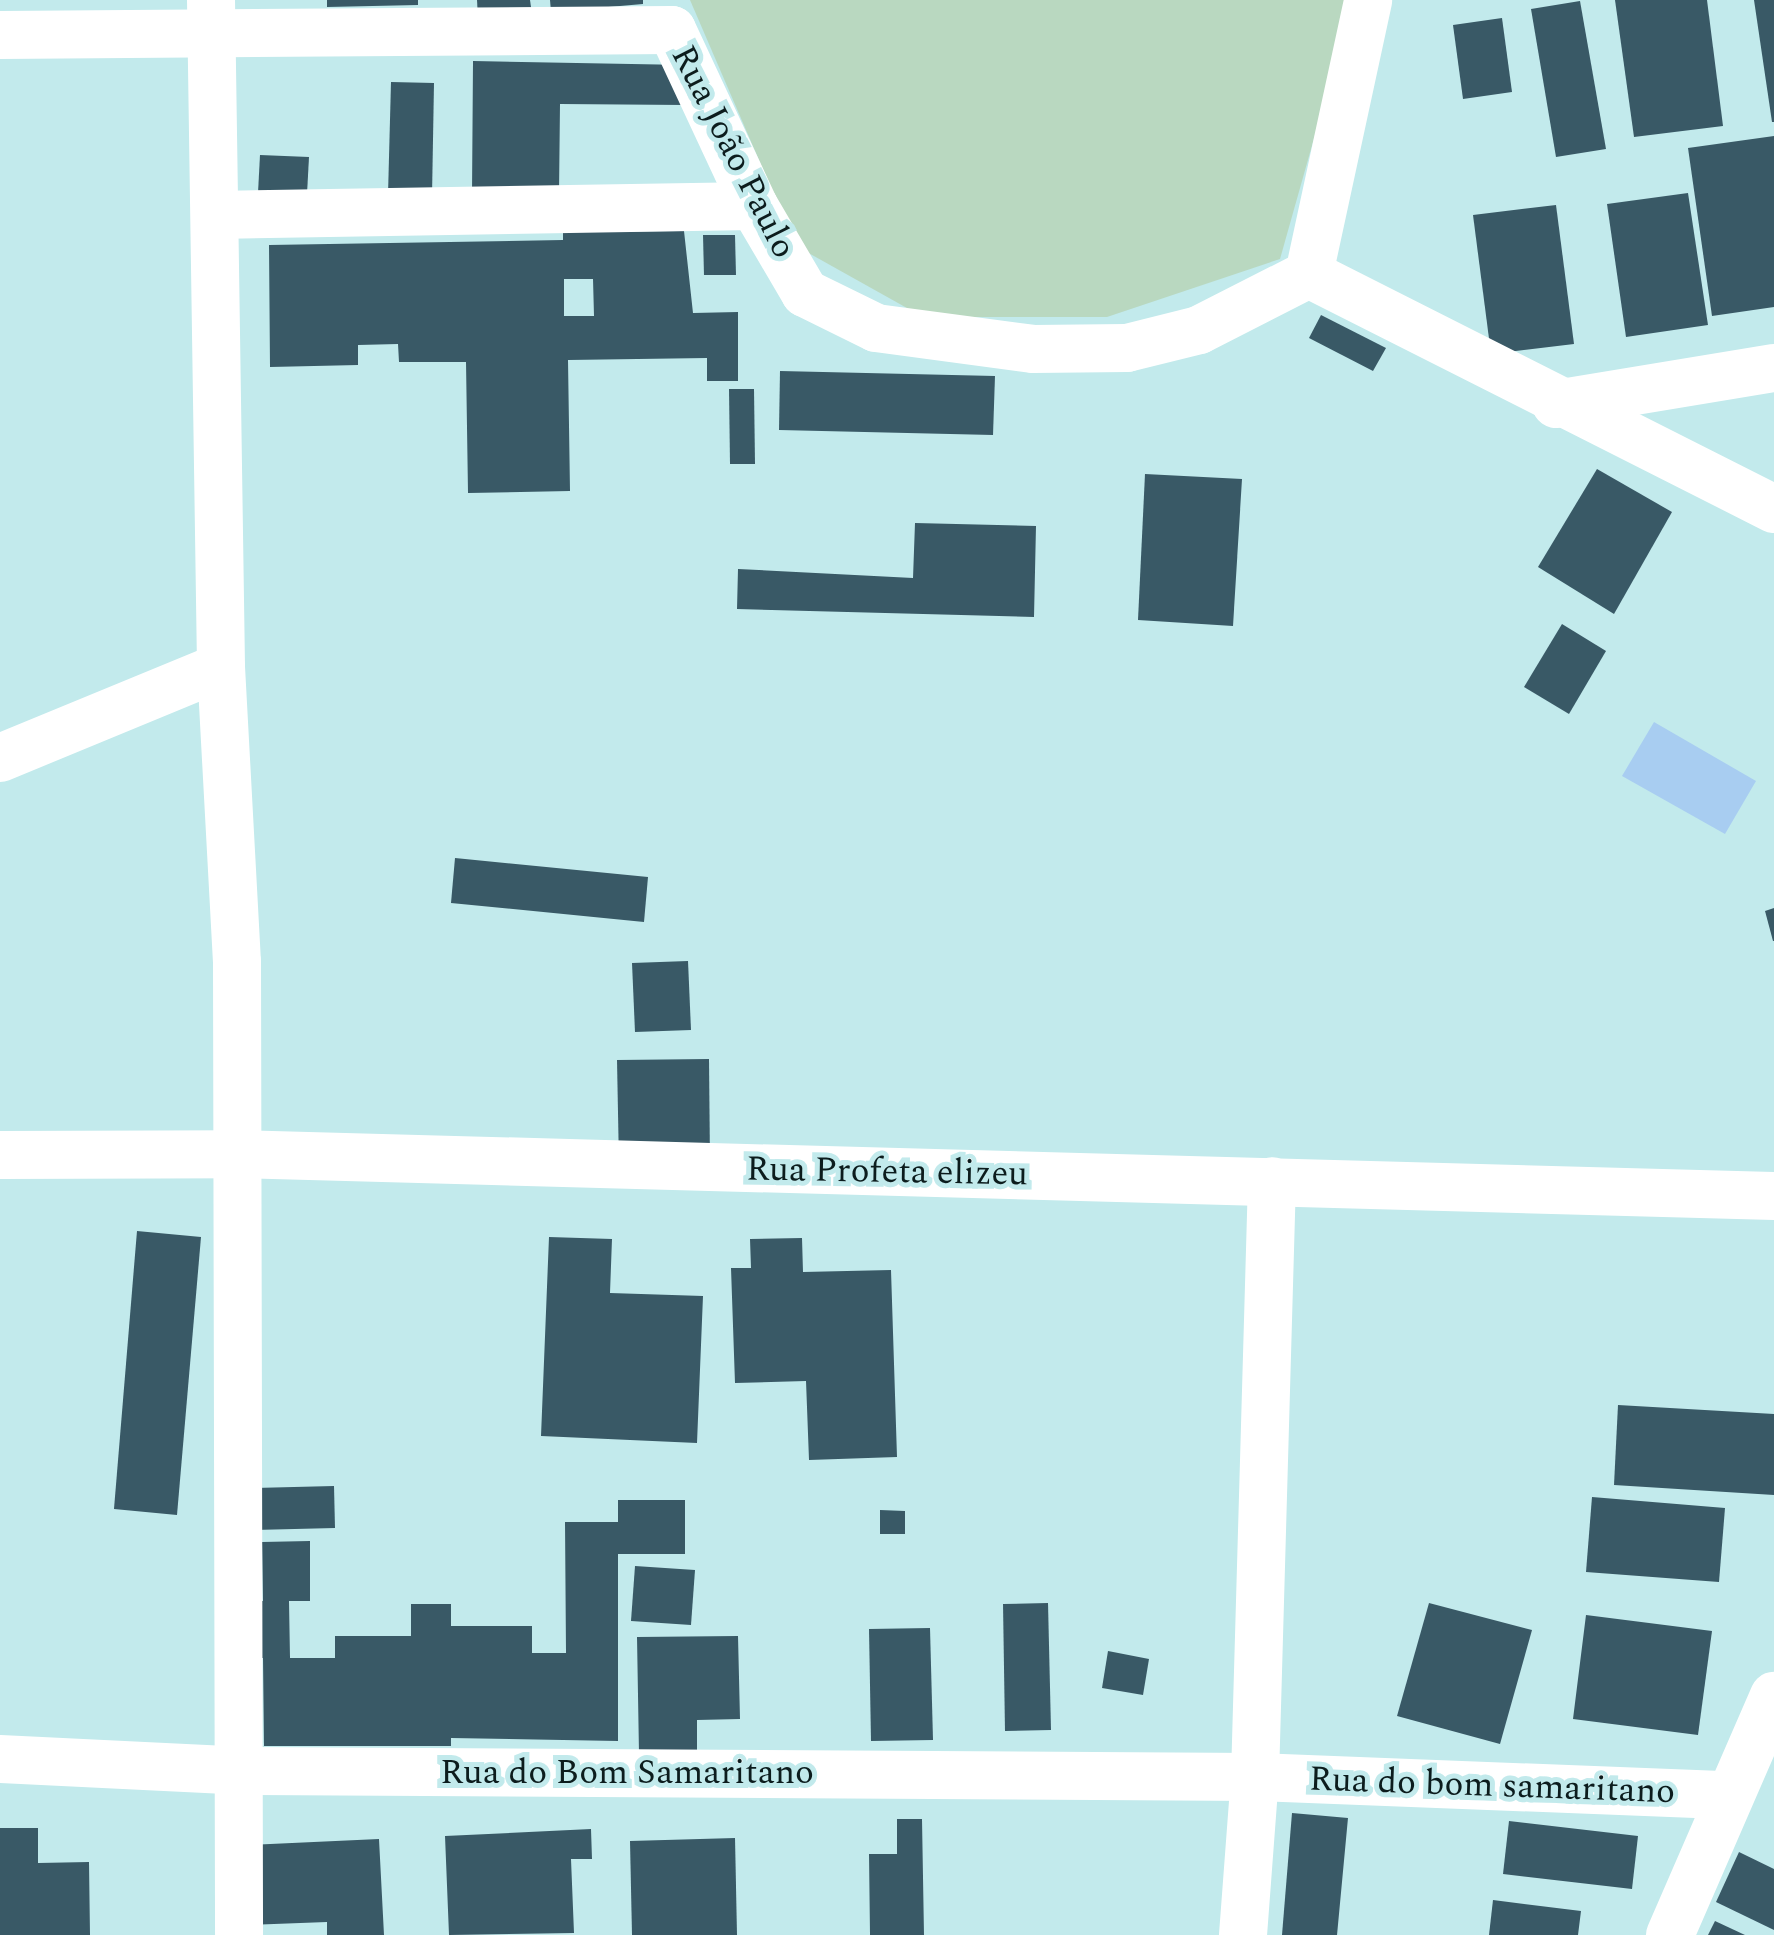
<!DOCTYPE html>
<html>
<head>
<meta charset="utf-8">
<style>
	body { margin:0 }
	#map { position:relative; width:1774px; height:1935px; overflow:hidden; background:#c2eaec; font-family:Spectral,serif }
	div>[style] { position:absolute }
	.green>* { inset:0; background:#b9d8c0 }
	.water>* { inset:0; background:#a8cdf1 }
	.building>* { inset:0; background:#395966 }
	.minor>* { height:48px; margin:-24px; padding:0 24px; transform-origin:24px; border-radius:24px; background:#fff }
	span { translate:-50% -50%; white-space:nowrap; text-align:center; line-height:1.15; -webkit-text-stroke:10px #c2eaec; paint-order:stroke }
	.street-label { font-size:35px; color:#0c1c1d }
</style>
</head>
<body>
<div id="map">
	<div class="green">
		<i style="clip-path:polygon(690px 0,1353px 0,1280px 259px,1107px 317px,923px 317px,796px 246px)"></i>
	</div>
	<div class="water">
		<i style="clip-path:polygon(1654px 722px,1756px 781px,1725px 834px,1622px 776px)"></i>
	</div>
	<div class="building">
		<i style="clip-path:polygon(327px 0,418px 0,418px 5px,327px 7px)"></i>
		<i style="clip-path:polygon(477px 0,530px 0,532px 14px,478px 18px)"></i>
		<i style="clip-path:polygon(550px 0,643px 0,643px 4px,551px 12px)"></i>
		<i style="clip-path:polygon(1615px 0,1707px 0,1723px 126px,1634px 137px)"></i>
		<i style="clip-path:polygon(1754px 0,1774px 0,1774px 122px,1772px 122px)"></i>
		<i style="clip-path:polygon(1580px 1px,1606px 149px,1556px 157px,1531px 9px)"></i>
		<i style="clip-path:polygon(1502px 18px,1512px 92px,1463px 99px,1453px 25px)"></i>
		<i style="clip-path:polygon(473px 61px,686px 65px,685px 105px,560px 104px,559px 194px,472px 193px)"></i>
		<i style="clip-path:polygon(391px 82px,434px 83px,432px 196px,388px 195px)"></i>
		<i style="clip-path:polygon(1774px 136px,1774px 307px,1712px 316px,1688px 148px)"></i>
		<i style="clip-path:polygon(260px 155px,309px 157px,307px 194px,258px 193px)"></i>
		<i style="clip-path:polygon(1688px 193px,1708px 325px,1626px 337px,1607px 204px)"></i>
		<i style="clip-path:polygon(1556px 205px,1574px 344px,1491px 354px,1473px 215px)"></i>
		<i style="clip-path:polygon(evenodd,684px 231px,693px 313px,738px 312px,738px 381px,707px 381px,707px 358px,568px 360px,570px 491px,468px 493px,466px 362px,399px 362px,398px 344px,358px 345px,358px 365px,270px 367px,269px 245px,563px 240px,563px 232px,684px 231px,564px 279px,593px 279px,594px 316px,564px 316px,564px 279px)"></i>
		<i style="clip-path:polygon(703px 235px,735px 235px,736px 275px,704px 275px)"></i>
		<i style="clip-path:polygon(1321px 315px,1386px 348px,1373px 371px,1309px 338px)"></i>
		<i style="clip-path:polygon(780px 371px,995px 376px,993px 435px,779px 430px)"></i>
		<i style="clip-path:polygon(729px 389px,754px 389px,755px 464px,730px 464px)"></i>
		<i style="clip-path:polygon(1597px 469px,1672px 512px,1614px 614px,1538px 567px)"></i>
		<i style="clip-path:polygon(1145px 474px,1242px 479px,1233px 626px,1138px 620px)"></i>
		<i style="clip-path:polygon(915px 523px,1036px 526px,1034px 617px,737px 609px,738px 569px,913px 578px)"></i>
		<i style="clip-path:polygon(1562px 624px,1606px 651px,1569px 714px,1524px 687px)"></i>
		<i style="clip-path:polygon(455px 858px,648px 877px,644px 922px,451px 903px)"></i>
		<i style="clip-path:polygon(1774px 908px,1774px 941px,1773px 941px,1765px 911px)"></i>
		<i style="clip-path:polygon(688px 961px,691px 1030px,635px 1032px,632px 963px)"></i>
		<i style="clip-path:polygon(709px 1059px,710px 1164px,619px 1165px,617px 1060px)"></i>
		<i style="clip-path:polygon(137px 1231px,201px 1237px,177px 1515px,114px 1509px)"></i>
		<i style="clip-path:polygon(549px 1237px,612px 1239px,610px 1293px,703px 1296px,697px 1443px,541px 1436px)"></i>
		<i style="clip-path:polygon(802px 1238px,803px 1272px,891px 1270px,897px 1457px,809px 1460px,806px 1381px,735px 1383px,731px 1268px,751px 1268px,750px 1239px)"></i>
		<i style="clip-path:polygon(1618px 1405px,1774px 1414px,1774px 1495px,1614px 1485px)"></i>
		<i style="clip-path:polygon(334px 1486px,335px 1528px,253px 1530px,251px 1488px)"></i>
		<i style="clip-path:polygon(1592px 1497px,1725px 1508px,1719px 1582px,1586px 1572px)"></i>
		<i style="clip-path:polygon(618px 1500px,685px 1500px,685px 1554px,618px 1554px,618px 1741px,451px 1738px,451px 1746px,264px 1746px,263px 1658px,244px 1658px,244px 1601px,263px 1601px,262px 1542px,310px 1541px,310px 1601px,289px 1601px,290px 1658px,335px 1658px,335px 1636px,411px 1636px,411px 1604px,451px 1604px,451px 1626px,532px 1626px,532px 1653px,566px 1653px,565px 1522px,618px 1522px)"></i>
		<i style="clip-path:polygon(880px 1510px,905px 1511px,905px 1534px,880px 1534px)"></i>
		<i style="clip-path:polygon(635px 1566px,695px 1570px,691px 1625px,631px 1621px)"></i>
		<i style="clip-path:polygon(1048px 1603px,1051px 1730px,1005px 1731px,1003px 1604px)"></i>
		<i style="clip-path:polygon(1429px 1603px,1532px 1630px,1500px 1744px,1397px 1716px)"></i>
		<i style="clip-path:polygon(1586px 1615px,1712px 1631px,1698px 1735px,1573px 1719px)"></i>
		<i style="clip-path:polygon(930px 1628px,933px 1740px,871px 1741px,869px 1629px)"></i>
		<i style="clip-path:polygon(738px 1636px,740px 1719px,697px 1720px,697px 1752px,639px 1754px,637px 1637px)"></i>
		<i style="clip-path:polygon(1108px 1651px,1149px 1659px,1143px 1695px,1102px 1688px)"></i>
		<i style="clip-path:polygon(1292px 1813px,1348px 1818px,1337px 1935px,1282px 1935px)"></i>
		<i style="clip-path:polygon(897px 1819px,922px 1819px,924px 1935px,870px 1935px,869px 1854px,897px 1854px)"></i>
		<i style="clip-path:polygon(1509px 1821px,1638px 1836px,1632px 1889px,1503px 1874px)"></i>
		<i style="clip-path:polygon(0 1828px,38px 1828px,38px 1863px,89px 1862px,90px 1935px,0 1935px)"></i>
		<i style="clip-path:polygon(591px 1829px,592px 1859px,571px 1859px,574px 1933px,449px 1935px,445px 1836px)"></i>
		<i style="clip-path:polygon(735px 1838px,737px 1935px,632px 1935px,630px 1841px)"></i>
		<i style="clip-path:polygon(379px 1839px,384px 1935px,327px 1935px,327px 1922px,248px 1925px,246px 1845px)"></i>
		<i style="clip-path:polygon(1739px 1852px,1774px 1869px,1774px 1930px,1716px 1902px)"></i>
		<i style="clip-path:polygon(1493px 1900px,1581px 1911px,1578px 1935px,1489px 1935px)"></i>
		<i style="clip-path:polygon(1715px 1921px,1745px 1935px,1708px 1935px)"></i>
	</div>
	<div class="minor">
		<i style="left:211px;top:0;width:667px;rotate:89.14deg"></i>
		<i style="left:221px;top:667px;width:295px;rotate:86.9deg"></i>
		<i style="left:237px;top:962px;width:973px;rotate:89.88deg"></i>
		<i style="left:0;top:35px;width:672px;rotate:-0.43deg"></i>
		<i style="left:672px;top:30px;width:194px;rotate:65deg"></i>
		<i style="left:754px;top:206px;width:101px;rotate:59.6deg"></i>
		<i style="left:805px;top:293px;width:79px;rotate:26.2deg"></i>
		<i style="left:876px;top:328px;width:158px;rotate:7.6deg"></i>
		<i style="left:1033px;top:349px;width:94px;rotate:-0.6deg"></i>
		<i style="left:1127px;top:348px;width:74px;rotate:-14deg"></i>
		<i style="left:1199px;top:330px;width:123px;rotate:-27deg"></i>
		<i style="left:215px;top:215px;width:539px;rotate:-0.96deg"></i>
		<i style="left:1309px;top:274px;width:521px;rotate:26.81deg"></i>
		<i style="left:1309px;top:274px;width:280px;rotate:-77.8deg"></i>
		<i style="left:1556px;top:404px;width:221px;rotate:-9.4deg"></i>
		<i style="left:0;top:758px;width:239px;rotate:-22.4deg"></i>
		<i style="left:0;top:1155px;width:239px;rotate:-0.2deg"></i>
		<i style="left:239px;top:1154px;width:1536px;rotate:1.57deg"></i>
		<i style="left:0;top:1759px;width:242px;rotate:2.8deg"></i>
		<i style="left:242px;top:1771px;width:1013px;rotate:0.34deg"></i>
		<i style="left:1255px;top:1777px;width:473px;rotate:2.2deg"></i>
		<i style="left:1243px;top:1935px;width:158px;rotate:-85.7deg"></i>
		<i style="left:1255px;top:1777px;width:596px;rotate:-88.37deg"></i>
		<i style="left:1670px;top:1935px;width:261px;rotate:-66.5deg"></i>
	</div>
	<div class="street-label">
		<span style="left:733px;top:152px;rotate:63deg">Rua João Paulo</span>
		<span style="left:887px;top:1172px;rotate:1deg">Rua Profeta elizeu</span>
		<span style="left:627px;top:1773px">Rua do Bom Samaritano</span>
		<span style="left:1492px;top:1786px;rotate:2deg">Rua do bom samaritano</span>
	</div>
</div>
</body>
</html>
